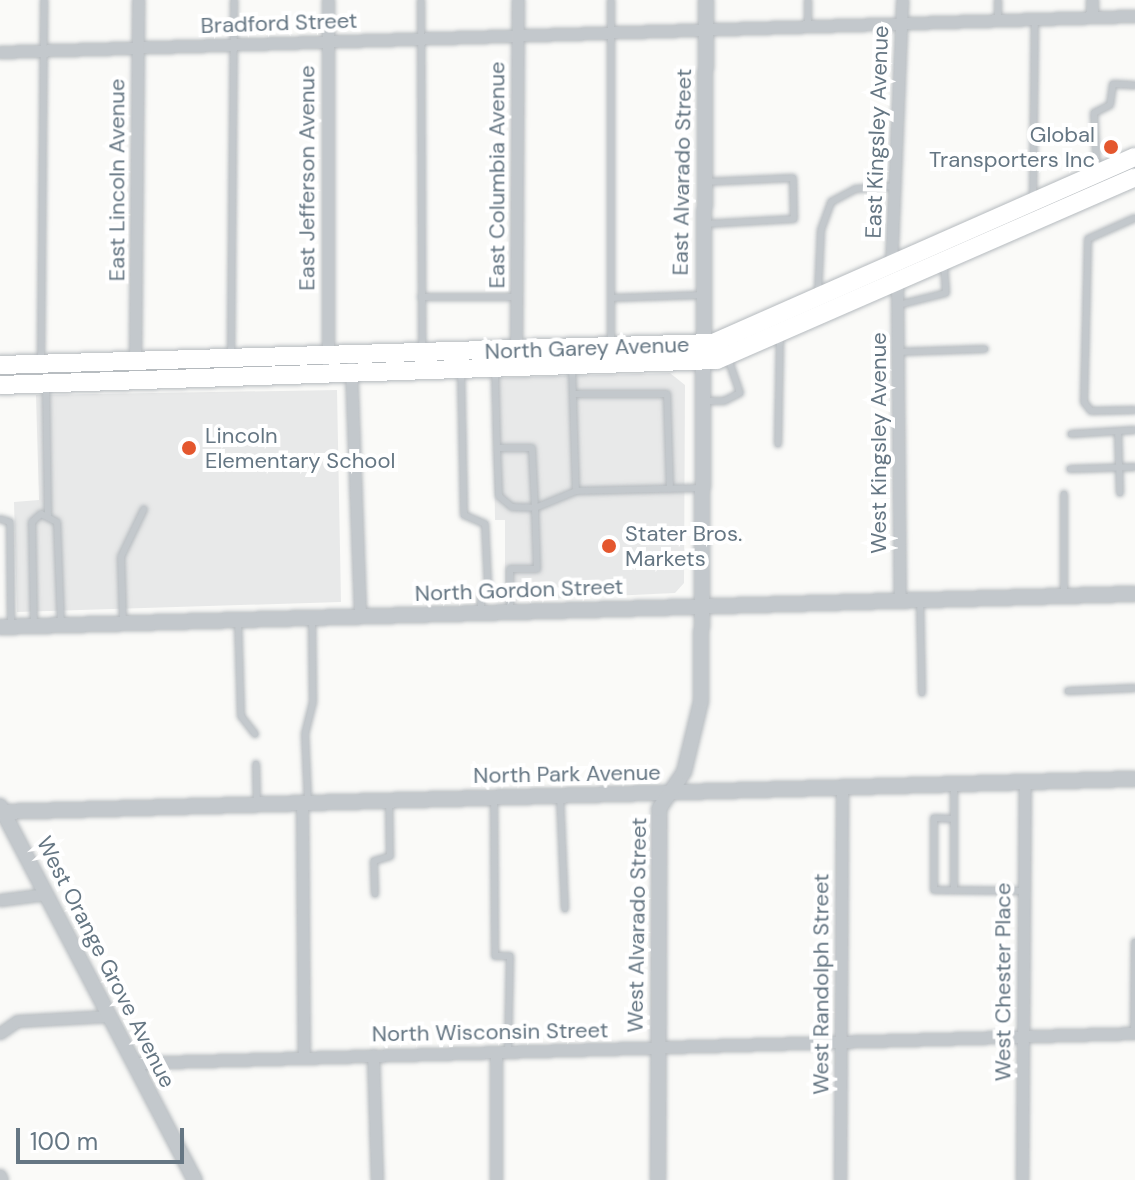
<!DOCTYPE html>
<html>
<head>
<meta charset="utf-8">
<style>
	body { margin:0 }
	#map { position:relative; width:1135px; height:1180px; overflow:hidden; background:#fafaf8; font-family:"DM Sans",sans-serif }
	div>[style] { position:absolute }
	.built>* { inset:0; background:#e8e9e9 }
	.roads { filter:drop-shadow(0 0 2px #b5babe) drop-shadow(0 0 2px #b5babe) }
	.service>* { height:6px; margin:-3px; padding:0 3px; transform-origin:3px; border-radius:3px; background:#c3c8cc }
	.minor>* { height:11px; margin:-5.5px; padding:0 5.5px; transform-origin:5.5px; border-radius:5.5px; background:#c3c8cc }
	.tertiary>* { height:14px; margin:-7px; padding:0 7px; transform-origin:7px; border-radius:7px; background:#c3c8cc }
	.primary>* { height:18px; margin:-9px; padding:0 9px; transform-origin:9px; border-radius:9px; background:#fff }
	.dots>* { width:22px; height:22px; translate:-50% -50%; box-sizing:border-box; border:4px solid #fff; border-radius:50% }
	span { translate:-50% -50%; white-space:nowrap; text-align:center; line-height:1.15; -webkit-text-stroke:8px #fff; paint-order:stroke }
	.street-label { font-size:22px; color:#657683 }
	.poi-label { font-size:22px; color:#657683 }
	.right { translate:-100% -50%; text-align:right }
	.left { translate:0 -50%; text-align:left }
	.scale { position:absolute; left:16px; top:1128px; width:168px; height:36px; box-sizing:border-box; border:4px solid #657683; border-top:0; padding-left:10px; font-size:24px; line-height:28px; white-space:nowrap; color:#657683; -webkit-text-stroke:6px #fff; paint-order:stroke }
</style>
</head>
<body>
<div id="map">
	<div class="built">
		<i style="clip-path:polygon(670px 373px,685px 385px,684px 583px,675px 593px,505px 601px,505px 520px,495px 520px,493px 378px)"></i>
		<i style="clip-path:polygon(337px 390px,341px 602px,17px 612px,14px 502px,39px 500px,36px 395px)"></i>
	</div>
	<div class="roads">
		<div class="service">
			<i style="left:421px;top:0;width:349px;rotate:89.8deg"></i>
			<i style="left:611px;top:0;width:344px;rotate:90deg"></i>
			<i style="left:808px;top:0;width:27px;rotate:90deg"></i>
			<i style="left:998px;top:0;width:21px;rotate:90deg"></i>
			<i style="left:1097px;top:170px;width:57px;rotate:-93deg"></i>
			<i style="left:1094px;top:113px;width:18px;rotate:-27deg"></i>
			<i style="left:1110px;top:105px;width:21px;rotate:-82deg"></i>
			<i style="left:1113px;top:84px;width:22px;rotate:3deg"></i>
			<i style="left:704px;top:182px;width:89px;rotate:-2.6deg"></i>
			<i style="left:793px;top:178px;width:41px;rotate:88.6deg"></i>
			<i style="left:794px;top:219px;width:89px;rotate:176.8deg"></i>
			<i style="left:1033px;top:200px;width:181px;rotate:-89.4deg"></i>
			<i style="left:1135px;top:218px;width:51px;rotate:155.9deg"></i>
			<i style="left:1088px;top:239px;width:163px;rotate:91.4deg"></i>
			<i style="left:1084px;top:402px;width:11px;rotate:52deg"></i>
			<i style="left:1091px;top:411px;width:44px;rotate:-1.3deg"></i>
			<i style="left:818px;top:293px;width:63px;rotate:-87.3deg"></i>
			<i style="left:821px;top:230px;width:30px;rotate:-70deg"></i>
			<i style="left:831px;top:202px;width:27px;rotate:-28deg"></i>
			<i style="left:855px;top:189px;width:40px;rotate:-4.3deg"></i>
			<i style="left:421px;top:297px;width:95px"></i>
			<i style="left:611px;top:298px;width:92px;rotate:-1.9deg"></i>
			<i style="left:898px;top:305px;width:49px;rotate:-14deg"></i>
			<i style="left:946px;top:293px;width:30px;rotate:-94deg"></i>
			<i style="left:898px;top:352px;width:87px;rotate:-2deg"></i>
			<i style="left:231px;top:356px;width:356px;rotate:-89.5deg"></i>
			<i style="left:41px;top:360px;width:360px;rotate:-89.5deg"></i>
			<i style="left:572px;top:367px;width:124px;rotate:88.2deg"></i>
			<i style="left:495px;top:369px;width:79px;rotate:88.5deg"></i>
			<i style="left:497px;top:448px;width:48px;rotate:87.6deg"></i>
			<i style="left:499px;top:496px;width:17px;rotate:40deg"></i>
			<i style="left:512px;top:507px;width:23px;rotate:2deg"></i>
			<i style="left:535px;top:508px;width:60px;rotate:-92.9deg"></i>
			<i style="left:532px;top:448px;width:35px;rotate:180deg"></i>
			<i style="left:461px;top:370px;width:145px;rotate:88.8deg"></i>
			<i style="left:464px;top:515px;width:23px;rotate:23deg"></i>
			<i style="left:485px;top:524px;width:61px;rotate:87.2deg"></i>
			<i style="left:488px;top:585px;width:13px;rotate:122deg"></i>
			<i style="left:481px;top:596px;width:16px;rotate:90deg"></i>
			<i style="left:46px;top:387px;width:128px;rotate:89.1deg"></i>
			<i style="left:573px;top:394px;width:94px"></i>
			<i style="left:667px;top:394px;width:95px;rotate:88.2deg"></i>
			<i style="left:706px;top:401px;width:18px"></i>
			<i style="left:724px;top:401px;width:18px;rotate:-27deg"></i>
			<i style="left:740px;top:393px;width:36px;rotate:-109deg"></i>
			<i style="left:1118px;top:431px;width:62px;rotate:88.2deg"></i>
			<i style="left:1071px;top:434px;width:64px;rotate:-3.6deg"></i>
			<i style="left:778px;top:444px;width:108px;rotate:-88.9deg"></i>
			<i style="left:1070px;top:469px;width:65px;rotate:-1.8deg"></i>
			<i style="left:0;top:519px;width:10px;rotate:17deg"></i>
			<i style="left:10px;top:522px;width:104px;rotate:89.4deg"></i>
			<i style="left:1064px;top:596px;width:102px;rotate:-90deg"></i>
			<i style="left:920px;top:600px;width:93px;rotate:88.8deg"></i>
			<i style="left:510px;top:612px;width:43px;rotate:-90deg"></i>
			<i style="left:510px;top:569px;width:27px"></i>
			<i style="left:537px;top:569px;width:61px;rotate:-91.9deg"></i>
			<i style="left:535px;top:508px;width:44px;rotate:-22.5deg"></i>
			<i style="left:576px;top:491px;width:125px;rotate:-1.4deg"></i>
			<i style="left:238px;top:620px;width:96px;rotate:88.2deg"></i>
			<i style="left:241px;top:716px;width:23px;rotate:52deg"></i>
			<i style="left:123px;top:623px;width:66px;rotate:-91.7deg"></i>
			<i style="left:121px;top:557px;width:53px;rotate:-64.4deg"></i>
			<i style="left:34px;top:624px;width:102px;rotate:-91.1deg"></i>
			<i style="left:32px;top:522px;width:12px;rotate:-42deg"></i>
			<i style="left:41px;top:514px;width:18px;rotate:27deg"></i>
			<i style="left:57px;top:522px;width:103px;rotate:87.8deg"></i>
			<i style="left:1068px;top:691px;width:67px;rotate:-2.6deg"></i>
			<i style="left:256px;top:764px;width:40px;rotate:88.6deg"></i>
			<i style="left:560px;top:796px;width:113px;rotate:87.5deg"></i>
			<i style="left:494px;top:800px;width:156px;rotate:89.6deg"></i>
			<i style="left:495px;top:956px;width:15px"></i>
			<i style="left:510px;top:956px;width:97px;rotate:91.2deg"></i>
			<i style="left:308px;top:802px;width:68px;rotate:-92.5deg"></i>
			<i style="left:305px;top:734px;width:33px;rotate:-76deg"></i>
			<i style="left:313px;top:702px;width:85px;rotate:-90.7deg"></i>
			<i style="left:954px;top:819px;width:33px;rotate:-90deg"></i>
			<i style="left:954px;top:890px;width:71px;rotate:-90deg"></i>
			<i style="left:954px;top:819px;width:20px;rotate:-177deg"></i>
			<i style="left:934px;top:818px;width:72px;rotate:90deg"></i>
			<i style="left:934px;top:890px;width:89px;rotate:0.6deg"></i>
			<i style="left:375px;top:894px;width:33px;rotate:-92deg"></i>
			<i style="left:374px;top:861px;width:17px;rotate:-17deg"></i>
			<i style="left:390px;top:856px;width:56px;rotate:-91deg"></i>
			<i style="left:1134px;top:1033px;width:91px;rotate:-89.4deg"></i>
		</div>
		<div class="minor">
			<i style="left:328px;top:0;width:375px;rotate:90deg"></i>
			<i style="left:1092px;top:0;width:17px;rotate:90deg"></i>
			<i style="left:0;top:52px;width:1136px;rotate:-1.82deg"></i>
			<i style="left:891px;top:267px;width:267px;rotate:-87.6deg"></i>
			<i style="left:897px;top:285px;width:316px;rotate:89.5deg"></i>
			<i style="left:516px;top:349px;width:349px;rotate:-89.7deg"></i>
			<i style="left:135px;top:361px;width:361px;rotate:-89.5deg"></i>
			<i style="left:351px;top:367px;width:249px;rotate:87.9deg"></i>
			<i style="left:302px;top:802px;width:255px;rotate:89.6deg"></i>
			<i style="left:0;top:900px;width:46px;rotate:-7.4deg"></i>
			<i style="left:0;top:1033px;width:21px;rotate:-35deg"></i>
			<i style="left:17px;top:1021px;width:91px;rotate:-3.1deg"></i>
			<i style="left:496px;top:1054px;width:126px;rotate:90deg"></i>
			<i style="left:373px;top:1055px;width:125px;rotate:88.2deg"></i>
			<i style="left:133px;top:1063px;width:1002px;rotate:-1.71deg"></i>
			<i style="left:0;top:1175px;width:5px;rotate:68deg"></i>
			<i style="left:840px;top:1180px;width:391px;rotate:-89.7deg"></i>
			<i style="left:1022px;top:1180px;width:396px;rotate:-89.6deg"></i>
		</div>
		<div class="tertiary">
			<i style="left:0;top:627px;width:1135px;rotate:-1.67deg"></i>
			<i style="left:0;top:806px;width:422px;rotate:62.5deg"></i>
			<i style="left:0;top:812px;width:1135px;rotate:-1.67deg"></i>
			<i style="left:658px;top:1180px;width:371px;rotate:-89.8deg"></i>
			<i style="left:659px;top:809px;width:45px;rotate:-56deg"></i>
			<i style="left:684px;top:772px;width:73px;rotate:-76.5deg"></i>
			<i style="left:701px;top:701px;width:701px;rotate:-89.59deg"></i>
		</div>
		<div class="primary">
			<i style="left:0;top:365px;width:713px;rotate:-1.77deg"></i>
			<i style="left:713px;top:343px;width:461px;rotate:-23.8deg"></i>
			<i style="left:0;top:385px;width:717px;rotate:-2deg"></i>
			<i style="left:717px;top:360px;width:456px;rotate:-23.6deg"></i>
		</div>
	</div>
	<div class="dots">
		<i style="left:1111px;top:147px;background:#e4572e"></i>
		<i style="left:189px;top:448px;background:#e4572e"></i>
		<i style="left:609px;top:546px;background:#e4572e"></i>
	</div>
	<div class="street-label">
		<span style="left:279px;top:23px;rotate:-2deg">Bradford Street</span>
		<span style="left:877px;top:132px;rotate:-88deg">East Kingsley Avenue</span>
		<span style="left:682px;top:172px;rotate:-89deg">East Alvarado Street</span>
		<span style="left:497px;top:175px;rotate:-90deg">East Columbia Avenue</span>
		<span style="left:307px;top:178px;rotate:-90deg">East Jefferson Avenue</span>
		<span style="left:117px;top:180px;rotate:-90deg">East Lincoln Avenue</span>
		<span style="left:587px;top:348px;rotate:-2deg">North Garey Avenue</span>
		<span style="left:879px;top:443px;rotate:-90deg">West Kingsley Avenue</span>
		<span style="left:519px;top:590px;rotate:-2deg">North Gordon Street</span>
		<span style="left:567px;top:774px;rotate:-1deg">North Park Avenue</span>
		<span style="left:637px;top:925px;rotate:-89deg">West Alvarado Street</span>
		<span style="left:106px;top:962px;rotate:63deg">West Orange Grove Avenue</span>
		<span style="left:1003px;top:982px;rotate:-90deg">West Chester Place</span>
		<span style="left:821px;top:984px;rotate:-90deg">West Randolph Street</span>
		<span style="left:490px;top:1032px;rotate:-1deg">North Wisconsin Street</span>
	</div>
	<div class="poi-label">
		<span class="right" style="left:1095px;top:147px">Global<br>Transporters Inc</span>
		<span class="left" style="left:205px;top:448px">Lincoln<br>Elementary School</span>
		<span class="left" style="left:625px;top:546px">Stater Bros.<br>Markets</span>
	</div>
	<div class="scale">100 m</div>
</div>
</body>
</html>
